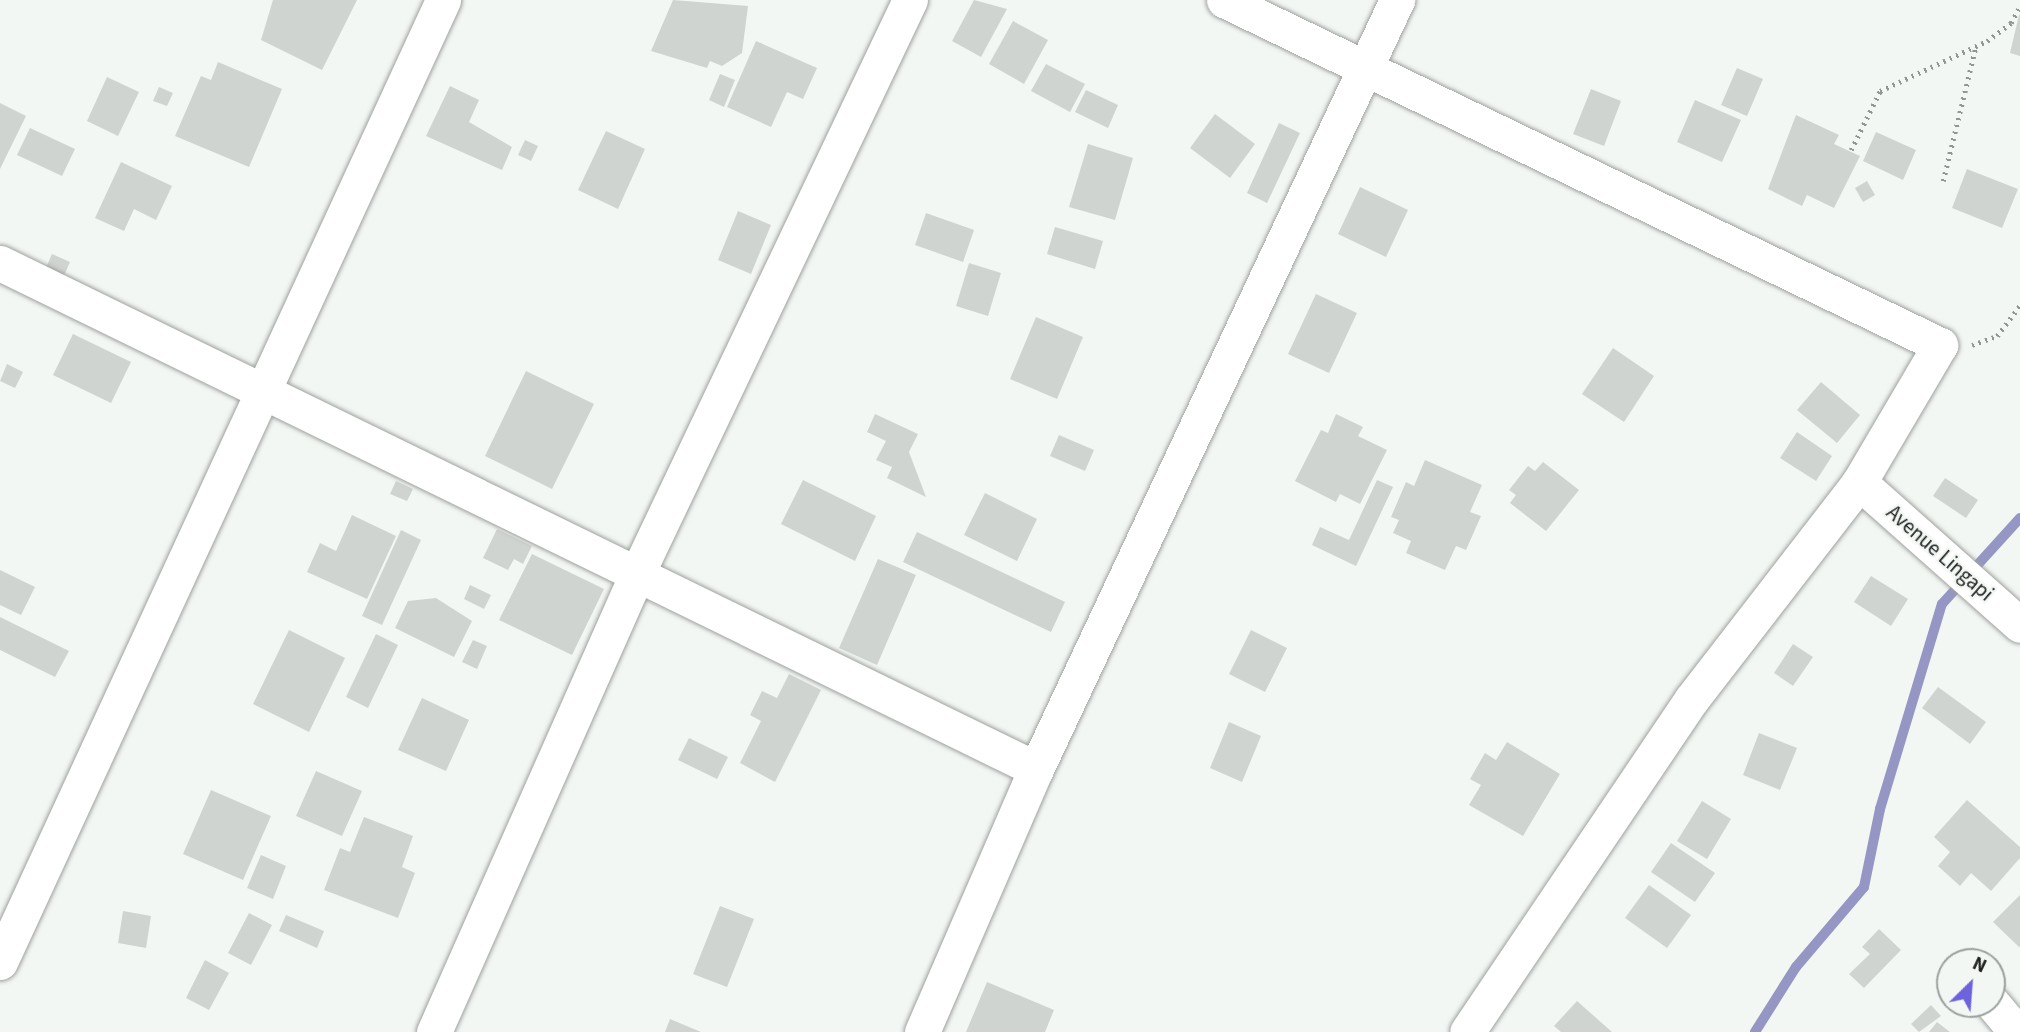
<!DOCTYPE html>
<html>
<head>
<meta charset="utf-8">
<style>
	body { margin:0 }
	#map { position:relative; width:2020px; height:1032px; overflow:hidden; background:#f3f7f3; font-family:"Source Sans 3",sans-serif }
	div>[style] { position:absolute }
	.stream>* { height:10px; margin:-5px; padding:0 5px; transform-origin:5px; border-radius:5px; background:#9596c3 }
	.building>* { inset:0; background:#d0d4d0 }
	.path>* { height:4.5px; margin-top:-2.25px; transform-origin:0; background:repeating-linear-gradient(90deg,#929593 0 2px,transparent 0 7px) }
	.roads { filter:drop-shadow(0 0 2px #9ea19e) drop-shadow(0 0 2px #9ea19e) }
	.street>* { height:35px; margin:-17.5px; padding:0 17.5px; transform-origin:17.5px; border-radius:17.5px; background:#fff }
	span { translate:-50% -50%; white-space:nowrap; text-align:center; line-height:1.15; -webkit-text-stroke:5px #f3f7f3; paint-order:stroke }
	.street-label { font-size:21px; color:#1d1f1e }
	.north { position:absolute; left:1936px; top:948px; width:70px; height:70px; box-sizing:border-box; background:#f3f7f3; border:2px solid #9da19e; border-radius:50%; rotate:25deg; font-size:19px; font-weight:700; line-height:28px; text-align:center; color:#1d1f1e }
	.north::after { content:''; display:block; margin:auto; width:24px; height:32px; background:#6e63dd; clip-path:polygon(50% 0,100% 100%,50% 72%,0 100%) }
</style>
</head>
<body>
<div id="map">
	<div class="stream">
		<i style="left:1755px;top:1032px;width:77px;rotate:-57.8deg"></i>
		<i style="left:1796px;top:967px;width:105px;rotate:-49.6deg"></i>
		<i style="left:1864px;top:887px;width:80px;rotate:-78.4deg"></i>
		<i style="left:1880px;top:809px;width:214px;rotate:-73.2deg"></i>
		<i style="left:1942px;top:604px;width:116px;rotate:-47.8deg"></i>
	</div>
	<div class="building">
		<i style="clip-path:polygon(273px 0,357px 0,322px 70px,261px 40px)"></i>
		<i style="clip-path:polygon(673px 0,748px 6px,742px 53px,722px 66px,710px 61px,707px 68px,651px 51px)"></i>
		<i style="clip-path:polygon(974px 0,1007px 9px,981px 57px,952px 41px)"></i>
		<i style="clip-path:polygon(2019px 15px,2020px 15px,2020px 56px,2010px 53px)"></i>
		<i style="clip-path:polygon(1013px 21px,1048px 40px,1024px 84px,989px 64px)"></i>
		<i style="clip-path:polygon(756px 41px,817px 68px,803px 99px,787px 92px,771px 127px,727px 107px)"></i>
		<i style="clip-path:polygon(218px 62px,282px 89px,249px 167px,175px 136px,201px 76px,211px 80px)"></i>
		<i style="clip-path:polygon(1046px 64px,1085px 84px,1070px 112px,1031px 91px)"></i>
		<i style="clip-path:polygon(1737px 68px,1763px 79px,1747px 116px,1721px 105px)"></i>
		<i style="clip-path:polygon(720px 74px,735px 80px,724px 107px,709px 100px)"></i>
		<i style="clip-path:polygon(107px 77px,139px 92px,118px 136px,87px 121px)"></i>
		<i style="clip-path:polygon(450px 86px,479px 100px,469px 122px,512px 147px,502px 170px,426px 136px)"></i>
		<i style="clip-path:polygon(159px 87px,173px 93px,167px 106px,153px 101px)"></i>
		<i style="clip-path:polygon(1591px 89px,1621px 101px,1604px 146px,1573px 134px)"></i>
		<i style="clip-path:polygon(1086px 90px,1118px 105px,1108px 128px,1075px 112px)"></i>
		<i style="clip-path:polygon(1695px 100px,1741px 120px,1722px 162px,1677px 142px)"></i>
		<i style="clip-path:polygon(0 103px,26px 116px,0 169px)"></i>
		<i style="clip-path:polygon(1215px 114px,1255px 144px,1230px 178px,1190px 148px)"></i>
		<i style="clip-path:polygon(1796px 115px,1839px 135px,1834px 144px,1860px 156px,1834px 208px,1807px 195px,1802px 206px,1768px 189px)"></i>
		<i style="clip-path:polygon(1279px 123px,1300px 133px,1267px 203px,1247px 193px)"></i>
		<i style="clip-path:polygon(30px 128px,75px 149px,62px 176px,17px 155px)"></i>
		<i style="clip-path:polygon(606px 131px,645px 149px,618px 209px,578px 190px)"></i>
		<i style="clip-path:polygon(1876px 132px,1916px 150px,1903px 180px,1863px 161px)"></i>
		<i style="clip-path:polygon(525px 140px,538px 146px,531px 161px,518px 155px)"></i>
		<i style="clip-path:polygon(1088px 144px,1133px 158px,1115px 220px,1069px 207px)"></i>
		<i style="clip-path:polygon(121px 162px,172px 186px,156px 220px,134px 209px,124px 231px,95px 218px)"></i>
		<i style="clip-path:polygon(1967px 169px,2018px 189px,2002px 228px,1952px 208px)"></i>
		<i style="clip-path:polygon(1867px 181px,1875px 195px,1863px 202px,1855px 188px)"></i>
		<i style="clip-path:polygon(1360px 187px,1408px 210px,1386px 257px,1338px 234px)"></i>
		<i style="clip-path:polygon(738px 211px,771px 225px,751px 274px,718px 260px)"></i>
		<i style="clip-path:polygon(926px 213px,974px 230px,963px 262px,915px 245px)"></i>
		<i style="clip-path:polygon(1055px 227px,1103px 241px,1095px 269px,1047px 254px)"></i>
		<i style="clip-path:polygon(52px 254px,70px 262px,63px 278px,45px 270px)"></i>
		<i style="clip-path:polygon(969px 263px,1001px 273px,988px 316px,956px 306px)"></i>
		<i style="clip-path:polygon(1316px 294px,1357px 313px,1329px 373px,1288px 354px)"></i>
		<i style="clip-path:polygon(1036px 317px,1083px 337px,1057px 399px,1010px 379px)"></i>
		<i style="clip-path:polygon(73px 334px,131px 362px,111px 403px,53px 375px)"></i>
		<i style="clip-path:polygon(1613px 348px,1654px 376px,1624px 422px,1582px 394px)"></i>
		<i style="clip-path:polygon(7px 364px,23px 372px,15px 388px,0 381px)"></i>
		<i style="clip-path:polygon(526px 371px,594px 404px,552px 489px,485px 456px)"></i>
		<i style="clip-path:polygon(1821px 382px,1860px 415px,1837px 443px,1797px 410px)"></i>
		<i style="clip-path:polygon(875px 414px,918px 434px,909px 452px,926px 497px,887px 478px,892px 467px,876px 460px,886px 441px,867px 432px)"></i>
		<i style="clip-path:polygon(1336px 414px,1363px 427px,1358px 436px,1387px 450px,1360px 504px,1340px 494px,1336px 502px,1295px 481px,1321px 430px,1328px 433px)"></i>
		<i style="clip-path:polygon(1797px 432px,1832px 456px,1816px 481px,1780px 458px)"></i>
		<i style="clip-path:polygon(1059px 435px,1094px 450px,1085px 471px,1050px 456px)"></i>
		<i style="clip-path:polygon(1425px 460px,1482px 485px,1470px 512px,1481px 516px,1466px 550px,1456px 546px,1445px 570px,1406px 553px,1411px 541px,1393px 533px,1399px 520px,1391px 517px,1406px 482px,1414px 486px)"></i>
		<i style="clip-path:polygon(1543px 462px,1579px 490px,1546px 531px,1510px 503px,1516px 495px,1509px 490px,1528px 466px,1535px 471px)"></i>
		<i style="clip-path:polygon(1945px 478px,1978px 500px,1966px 518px,1933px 496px)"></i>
		<i style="clip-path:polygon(803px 480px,876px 516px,855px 561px,781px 524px)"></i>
		<i style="clip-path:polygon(1377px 480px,1393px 487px,1356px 566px,1312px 545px,1320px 527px,1349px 540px)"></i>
		<i style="clip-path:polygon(396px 481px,413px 489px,407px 501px,390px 494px)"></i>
		<i style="clip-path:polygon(985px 493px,1037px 519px,1017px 561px,964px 535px)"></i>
		<i style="clip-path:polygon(352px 515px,396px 536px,367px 599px,307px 572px,320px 543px,336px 551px)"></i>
		<i style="clip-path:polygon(497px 529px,532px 546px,523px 564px,514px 559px,508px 570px,483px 558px)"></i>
		<i style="clip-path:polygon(401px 530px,421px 540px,382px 625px,362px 616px)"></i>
		<i style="clip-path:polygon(917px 532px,1065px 602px,1051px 632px,903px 562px)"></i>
		<i style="clip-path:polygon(532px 554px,604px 589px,572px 655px,499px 620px)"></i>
		<i style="clip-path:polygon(878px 559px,916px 575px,877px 665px,839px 648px)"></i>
		<i style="clip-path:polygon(0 570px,35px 587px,21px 615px,0 605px)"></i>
		<i style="clip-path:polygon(1871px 576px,1908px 599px,1891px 626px,1854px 602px)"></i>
		<i style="clip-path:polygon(470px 585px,491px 595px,484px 609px,464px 599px)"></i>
		<i style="clip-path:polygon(436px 598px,472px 621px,454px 657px,395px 628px,408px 601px)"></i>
		<i style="clip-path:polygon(0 617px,69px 651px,55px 677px,0 650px)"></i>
		<i style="clip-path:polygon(289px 630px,345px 658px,309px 732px,253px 704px)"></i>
		<i style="clip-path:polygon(1251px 630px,1287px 648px,1265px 692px,1229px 674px)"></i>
		<i style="clip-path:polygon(376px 634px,398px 645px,368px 708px,346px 697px)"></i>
		<i style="clip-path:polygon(473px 640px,487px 646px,477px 669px,462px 662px)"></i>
		<i style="clip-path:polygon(1793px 644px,1813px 657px,1793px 686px,1774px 673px)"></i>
		<i style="clip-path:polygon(789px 674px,821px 690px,775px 782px,740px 763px,761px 721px,750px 715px,762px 691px,777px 698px)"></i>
		<i style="clip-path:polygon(1938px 687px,1986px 722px,1970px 744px,1922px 708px)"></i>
		<i style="clip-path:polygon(422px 698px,469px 720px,446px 771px,398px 750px)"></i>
		<i style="clip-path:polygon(1229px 722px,1261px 736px,1242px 782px,1210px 768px)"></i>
		<i style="clip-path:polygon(1759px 733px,1797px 748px,1780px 790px,1743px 775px)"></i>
		<i style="clip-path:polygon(689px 738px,728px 757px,717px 779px,678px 760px)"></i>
		<i style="clip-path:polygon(1507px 742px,1560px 774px,1523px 836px,1469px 805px,1481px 785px,1470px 779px,1485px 753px,1496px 760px)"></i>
		<i style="clip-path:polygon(316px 771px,362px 791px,342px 836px,296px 816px)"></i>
		<i style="clip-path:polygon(211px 790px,271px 816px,243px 880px,183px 854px)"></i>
		<i style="clip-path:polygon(1967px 800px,2020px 847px,2020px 858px,1991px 891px,1971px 873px,1960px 886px,1938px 866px,1950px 852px,1934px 837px)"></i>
		<i style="clip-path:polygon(1702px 801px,1731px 819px,1707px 859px,1677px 841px)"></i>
		<i style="clip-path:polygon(364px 817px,413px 836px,402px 867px,415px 873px,398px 918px,324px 890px,340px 848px,350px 852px)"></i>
		<i style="clip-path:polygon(1671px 843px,1715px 873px,1695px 902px,1651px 872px)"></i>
		<i style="clip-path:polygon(261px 855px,286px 866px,273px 899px,247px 888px)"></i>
		<i style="clip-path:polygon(1649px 885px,1691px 915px,1667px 948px,1625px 918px)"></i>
		<i style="clip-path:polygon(2020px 895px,2020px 946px,2019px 947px,1993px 922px)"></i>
		<i style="clip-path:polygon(720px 906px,754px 919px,727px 987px,693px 974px)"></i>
		<i style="clip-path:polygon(123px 911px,151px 916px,146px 948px,118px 943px)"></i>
		<i style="clip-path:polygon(249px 913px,272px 925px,251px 965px,228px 953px)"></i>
		<i style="clip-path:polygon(286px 915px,324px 931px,317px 948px,279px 931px)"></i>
		<i style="clip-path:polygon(1879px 929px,1901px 950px,1864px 988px,1849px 974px,1870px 954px,1862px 947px)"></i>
		<i style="clip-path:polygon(205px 960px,229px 973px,209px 1010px,186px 998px)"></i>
		<i style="clip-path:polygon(987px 982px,1054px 1010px,1045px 1032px,966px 1032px)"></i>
		<i style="clip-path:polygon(1577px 1001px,1612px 1032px,1561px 1032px,1554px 1026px)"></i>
		<i style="clip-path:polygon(1931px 1005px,1941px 1016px,1919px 1032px,1911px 1024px)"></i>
		<i style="clip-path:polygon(670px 1019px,701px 1032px,665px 1032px)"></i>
		<i style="clip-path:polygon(1937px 1022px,1950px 1032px,1929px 1032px)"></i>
	</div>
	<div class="path">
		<i style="left:1851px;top:150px;width:66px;rotate:-63.8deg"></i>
		<i style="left:1880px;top:91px;width:118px;rotate:-25deg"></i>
		<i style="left:1987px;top:41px;width:30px;rotate:-37deg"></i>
		<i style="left:2011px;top:23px;width:19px;rotate:-62deg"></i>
		<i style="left:1943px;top:181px;width:139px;rotate:-76.3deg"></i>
		<i style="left:1972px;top:345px;width:27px;rotate:-20deg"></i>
		<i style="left:1997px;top:336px;width:38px;rotate:-53deg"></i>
	</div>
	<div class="roads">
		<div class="street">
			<i style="left:1224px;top:0;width:795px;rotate:25.73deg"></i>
			<i style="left:1940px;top:345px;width:161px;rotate:120.5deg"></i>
			<i style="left:1858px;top:484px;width:273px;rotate:127.7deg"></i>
			<i style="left:1691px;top:700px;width:400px;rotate:124deg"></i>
			<i style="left:0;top:263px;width:1153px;rotate:26.03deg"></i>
			<i style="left:1859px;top:482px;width:215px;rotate:41.6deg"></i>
			<i style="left:0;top:962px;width:1059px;rotate:-65.27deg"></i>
			<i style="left:1992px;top:1003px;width:38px;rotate:50deg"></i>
			<i style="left:434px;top:1032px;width:497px;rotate:-66.1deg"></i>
			<i style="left:635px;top:578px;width:640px;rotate:-64.56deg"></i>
			<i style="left:922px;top:1032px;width:287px;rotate:-66.6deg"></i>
			<i style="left:1036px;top:769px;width:850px;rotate:-64.85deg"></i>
		</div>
	</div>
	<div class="street-label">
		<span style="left:1940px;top:553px;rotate:41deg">Avenue Lingapi</span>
	</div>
	<div class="north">N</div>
</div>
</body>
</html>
